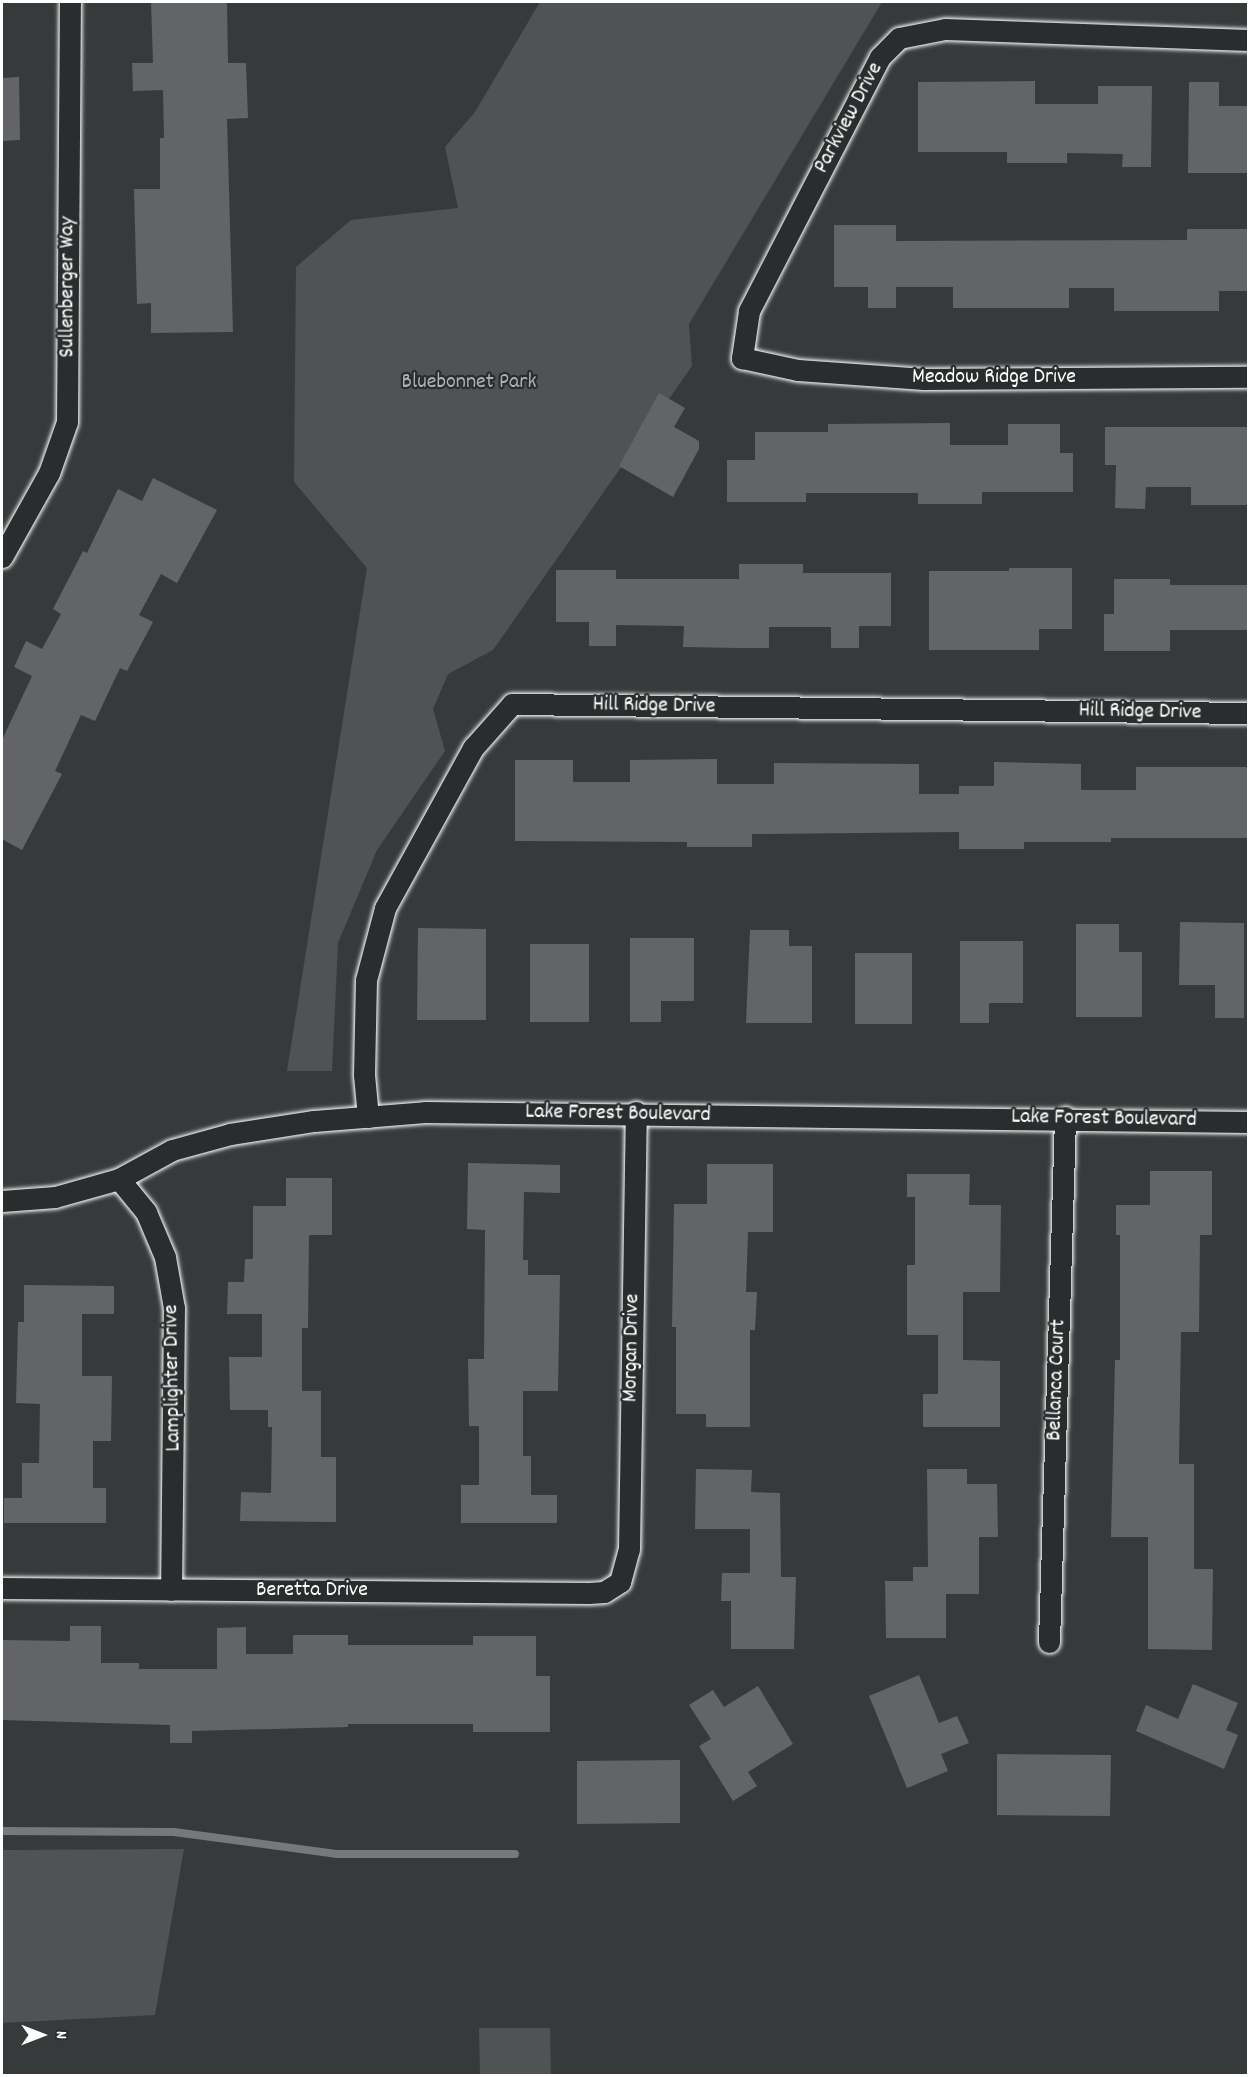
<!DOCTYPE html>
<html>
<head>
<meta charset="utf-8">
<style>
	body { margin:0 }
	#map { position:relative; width:1250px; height:2077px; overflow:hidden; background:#373a3b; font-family:Dekko,sans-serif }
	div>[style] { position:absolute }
	.green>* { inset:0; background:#505354 }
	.stream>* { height:8px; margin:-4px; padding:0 4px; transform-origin:4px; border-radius:4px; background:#767879 }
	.building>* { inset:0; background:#636465 }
	.roads { filter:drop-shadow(0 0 2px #fff) drop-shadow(0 0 2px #fff) }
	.street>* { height:21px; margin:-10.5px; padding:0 10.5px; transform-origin:10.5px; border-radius:10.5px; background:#2a2d2e }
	span { translate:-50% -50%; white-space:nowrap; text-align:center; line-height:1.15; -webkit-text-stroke:4.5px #2a2d2e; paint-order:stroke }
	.street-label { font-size:22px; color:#fff }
	.park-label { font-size:22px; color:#b0b2b2 }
	.frame { position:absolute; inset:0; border:3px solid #fff; pointer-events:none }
	.north { position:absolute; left:12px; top:2005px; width:60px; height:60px; -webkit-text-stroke:4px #2a2d2e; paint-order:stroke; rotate:90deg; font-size:16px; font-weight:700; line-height:24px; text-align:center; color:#fff }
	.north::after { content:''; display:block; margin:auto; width:21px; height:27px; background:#fff; clip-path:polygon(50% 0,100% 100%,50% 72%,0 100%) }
</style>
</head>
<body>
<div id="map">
	<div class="green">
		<i style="clip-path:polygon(540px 2px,882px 2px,689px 324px,692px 366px,493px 650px,448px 674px,433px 709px,445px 751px,377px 850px,338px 943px,332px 1071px,287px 1071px,367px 568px,294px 482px,296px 267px,351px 220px,458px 208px,445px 147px,475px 112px)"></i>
		<i style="clip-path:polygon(184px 1849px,155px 2015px,2px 2023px,2px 1850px)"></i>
		<i style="clip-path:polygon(479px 2028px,550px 2028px,551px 2075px,480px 2075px)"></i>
	</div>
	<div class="stream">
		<i style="left:2px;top:1831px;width:172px;rotate:0.3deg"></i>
		<i style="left:174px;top:1832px;width:163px;rotate:7.7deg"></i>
		<i style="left:336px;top:1854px;width:179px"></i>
	</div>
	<div class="building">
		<i style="clip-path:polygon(151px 2px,227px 2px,228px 63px,246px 63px,248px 118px,227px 119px,233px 332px,151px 333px,151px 303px,137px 304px,134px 189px,160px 189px,160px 138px,164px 138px,163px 90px,133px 91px,132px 63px,153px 63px)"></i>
		<i style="clip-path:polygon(19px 77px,20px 140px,2px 141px,2px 78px)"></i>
		<i style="clip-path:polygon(1035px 81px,1035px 104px,1098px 104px,1098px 86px,1152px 86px,1151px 167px,1122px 167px,1123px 154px,1067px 153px,1067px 163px,1007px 163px,1007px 152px,918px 152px,918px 82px)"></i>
		<i style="clip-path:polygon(1189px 82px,1219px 82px,1219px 106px,1248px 106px,1248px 173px,1188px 173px)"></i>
		<i style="clip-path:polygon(834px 225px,896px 225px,896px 241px,1187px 240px,1187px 229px,1248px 229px,1248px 291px,1219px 291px,1219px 311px,1114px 311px,1114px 288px,1069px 288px,1069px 308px,953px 308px,953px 287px,896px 287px,896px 308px,868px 308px,868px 287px,834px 287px)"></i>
		<i style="clip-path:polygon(659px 393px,685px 408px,674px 427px,699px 441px,699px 449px,673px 497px,619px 466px)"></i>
		<i style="clip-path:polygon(950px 423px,950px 445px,1008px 445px,1008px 424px,1060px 424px,1060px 453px,1073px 453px,1073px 492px,982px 492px,982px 504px,918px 504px,918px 493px,806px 493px,806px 502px,727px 502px,727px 460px,755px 460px,755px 432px,828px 432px,828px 424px)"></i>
		<i style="clip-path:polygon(1105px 427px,1248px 427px,1248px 505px,1191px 505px,1191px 487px,1146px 487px,1145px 509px,1115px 508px,1116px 465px,1105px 465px)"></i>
		<i style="clip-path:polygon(153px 478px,217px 510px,177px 583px,161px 574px,139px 615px,153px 622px,127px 671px,120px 668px,95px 721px,81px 715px,55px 771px,62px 774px,22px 850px,2px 839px,2px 740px,32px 676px,14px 667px,26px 641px,42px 649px,61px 614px,53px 609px,83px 551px,87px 553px,118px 489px,142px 501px)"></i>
		<i style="clip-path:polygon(739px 564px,803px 564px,803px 573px,891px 573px,891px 626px,859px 626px,859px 648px,831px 648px,831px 627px,769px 627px,769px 648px,739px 648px,683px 647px,684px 626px,616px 625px,616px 646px,589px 646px,589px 622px,556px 622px,556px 570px,616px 570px,616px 579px,739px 579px)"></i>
		<i style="clip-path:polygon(1009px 568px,1072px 568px,1072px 629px,1039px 629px,1039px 650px,929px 650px,929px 571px,1009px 571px)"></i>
		<i style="clip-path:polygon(1114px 579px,1170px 579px,1170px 585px,1248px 585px,1248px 630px,1170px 630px,1170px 651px,1104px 651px,1104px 614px,1114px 614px)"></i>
		<i style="clip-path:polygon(717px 759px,717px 784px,774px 784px,774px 763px,919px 764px,919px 794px,959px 794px,959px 786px,994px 786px,994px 762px,1081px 764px,1081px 790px,1136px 790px,1136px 767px,1248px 767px,1248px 838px,1111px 838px,1111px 842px,1024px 842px,1024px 849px,959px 849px,959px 832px,752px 834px,752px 847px,687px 847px,687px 842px,515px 841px,515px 760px,573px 760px,573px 782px,630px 782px,630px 760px)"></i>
		<i style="clip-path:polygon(1180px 922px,1244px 923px,1244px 1018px,1215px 1018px,1215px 985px,1179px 985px)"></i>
		<i style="clip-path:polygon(1076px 924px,1119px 924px,1119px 952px,1142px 952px,1142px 1017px,1076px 1017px)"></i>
		<i style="clip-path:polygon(418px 928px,486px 929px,486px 1020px,417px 1020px)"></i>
		<i style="clip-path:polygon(750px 930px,789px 930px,789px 946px,812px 946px,812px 1023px,746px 1023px)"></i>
		<i style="clip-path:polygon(630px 938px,694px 938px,694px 1001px,661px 1001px,661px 1022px,630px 1022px)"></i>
		<i style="clip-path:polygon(960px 941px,1023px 941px,1023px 1003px,989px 1003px,989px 1023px,960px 1023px)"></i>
		<i style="clip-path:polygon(530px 944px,589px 944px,589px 1022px,530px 1022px)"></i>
		<i style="clip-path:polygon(855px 953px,912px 953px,912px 1024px,855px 1024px)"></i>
		<i style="clip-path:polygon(468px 1163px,560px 1165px,560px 1193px,524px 1192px,523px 1260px,528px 1260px,528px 1275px,560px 1275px,558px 1391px,523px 1391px,523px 1456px,531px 1456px,531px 1495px,557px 1495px,557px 1523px,461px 1523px,461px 1485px,479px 1485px,479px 1426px,469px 1426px,468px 1359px,484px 1359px,485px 1230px,467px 1229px)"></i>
		<i style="clip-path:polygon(707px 1164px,773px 1164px,773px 1232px,748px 1232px,746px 1292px,757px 1292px,755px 1330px,750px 1330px,750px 1427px,706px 1427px,706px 1414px,676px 1414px,676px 1327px,672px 1327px,674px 1204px,707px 1204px)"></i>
		<i style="clip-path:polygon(1150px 1171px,1212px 1171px,1212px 1235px,1200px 1235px,1199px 1332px,1181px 1332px,1179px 1464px,1194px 1464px,1194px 1569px,1213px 1569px,1212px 1650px,1148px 1649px,1148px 1537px,1111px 1537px,1115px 1360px,1120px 1360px,1120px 1235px,1116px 1235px,1116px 1205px,1150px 1205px)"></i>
		<i style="clip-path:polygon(907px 1174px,970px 1174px,969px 1205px,1001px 1205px,1000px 1292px,963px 1292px,963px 1360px,1000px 1361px,1000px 1427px,923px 1427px,923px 1394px,938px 1394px,938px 1335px,907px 1335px,907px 1265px,915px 1265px,915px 1197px,907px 1197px)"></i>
		<i style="clip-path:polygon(286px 1178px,332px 1178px,332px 1235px,309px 1235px,308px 1328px,302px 1328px,302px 1391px,321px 1391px,321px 1457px,336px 1457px,336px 1522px,240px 1521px,241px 1492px,271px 1493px,272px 1427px,268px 1427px,268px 1410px,230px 1410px,229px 1357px,262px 1357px,262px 1314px,227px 1314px,228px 1282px,244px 1282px,245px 1259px,253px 1259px,253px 1206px,286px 1206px)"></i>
		<i style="clip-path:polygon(24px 1285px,114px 1286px,114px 1314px,82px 1314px,82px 1376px,112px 1376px,111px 1441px,93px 1441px,93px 1488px,106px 1488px,106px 1523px,4px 1523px,4px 1498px,22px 1498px,22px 1463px,39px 1463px,40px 1404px,16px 1403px,18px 1322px,24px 1322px)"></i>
		<i style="clip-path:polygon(696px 1469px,752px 1470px,751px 1492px,780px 1493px,781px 1577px,796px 1577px,794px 1649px,731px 1649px,731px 1601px,721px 1601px,722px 1573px,750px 1573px,750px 1529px,695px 1529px)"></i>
		<i style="clip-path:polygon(927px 1469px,967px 1469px,967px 1484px,997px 1484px,998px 1537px,979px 1537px,979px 1594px,946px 1594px,946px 1638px,886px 1638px,885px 1581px,913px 1581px,913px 1567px,928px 1567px)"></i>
		<i style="clip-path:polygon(70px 1626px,101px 1626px,101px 1663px,139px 1663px,139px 1669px,217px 1669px,217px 1628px,246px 1627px,246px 1654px,293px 1654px,293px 1635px,348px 1635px,348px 1645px,473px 1645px,473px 1636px,536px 1636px,536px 1676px,550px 1676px,550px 1732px,473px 1732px,473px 1724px,348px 1724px,348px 1727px,192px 1731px,192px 1743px,170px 1743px,170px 1725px,2px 1720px,2px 1640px,70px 1641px)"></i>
		<i style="clip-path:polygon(919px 1675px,939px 1723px,957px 1716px,969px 1743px,941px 1754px,948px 1771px,907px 1788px,869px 1696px)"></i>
		<i style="clip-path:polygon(1193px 1684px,1238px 1703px,1226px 1730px,1238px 1735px,1224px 1769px,1136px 1731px,1146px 1705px,1178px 1719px)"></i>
		<i style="clip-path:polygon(758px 1686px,793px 1744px,748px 1772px,757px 1786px,733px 1801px,699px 1746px,711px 1739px,689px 1705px,713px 1690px,724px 1707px)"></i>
		<i style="clip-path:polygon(997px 1754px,1111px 1755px,1110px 1816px,997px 1815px)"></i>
		<i style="clip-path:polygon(680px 1760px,680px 1823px,577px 1824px,577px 1761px)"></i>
	</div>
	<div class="roads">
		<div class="street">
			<i style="left:1248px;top:40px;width:303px;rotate:-177.9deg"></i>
			<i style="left:945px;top:29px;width:47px;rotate:168.9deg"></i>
			<i style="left:899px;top:38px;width:27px;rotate:135deg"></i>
			<i style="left:880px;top:57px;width:286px;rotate:117.3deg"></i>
			<i style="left:749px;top:311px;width:48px;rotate:98.5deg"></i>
			<i style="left:742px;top:358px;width:57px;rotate:12.1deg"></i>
			<i style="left:798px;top:370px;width:126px;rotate:4.1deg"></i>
			<i style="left:924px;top:379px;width:324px;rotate:-0.4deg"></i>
			<i style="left:2px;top:557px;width:96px;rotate:-60.8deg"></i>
			<i style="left:49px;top:473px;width:54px;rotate:-70.6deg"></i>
			<i style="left:67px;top:422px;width:420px;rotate:-89.6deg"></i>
			<i style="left:368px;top:1117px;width:42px;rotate:-95.4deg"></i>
			<i style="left:364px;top:1075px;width:95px;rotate:-88.8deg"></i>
			<i style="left:366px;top:980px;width:74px;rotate:-75.2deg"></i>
			<i style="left:385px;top:908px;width:183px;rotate:-61.2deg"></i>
			<i style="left:473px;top:748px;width:59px;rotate:-48.4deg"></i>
			<i style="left:512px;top:704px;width:736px;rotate:0.7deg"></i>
			<i style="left:119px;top:1179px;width:43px;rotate:50.7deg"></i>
			<i style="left:146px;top:1212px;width:49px;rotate:67.1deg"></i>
			<i style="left:165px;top:1257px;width:52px;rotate:80deg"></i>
			<i style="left:174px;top:1308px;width:282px;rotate:90.6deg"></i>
			<i style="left:2px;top:1201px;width:53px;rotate:-4.3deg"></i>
			<i style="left:55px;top:1197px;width:66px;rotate:-15.7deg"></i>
			<i style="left:119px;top:1179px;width:60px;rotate:-28.7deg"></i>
			<i style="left:172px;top:1150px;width:60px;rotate:-15.4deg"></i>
			<i style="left:230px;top:1134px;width:85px;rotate:-8.8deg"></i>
			<i style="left:314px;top:1121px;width:111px;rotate:-4.6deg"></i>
			<i style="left:425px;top:1112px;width:823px;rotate:0.7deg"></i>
			<i style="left:2px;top:1588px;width:587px;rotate:0.49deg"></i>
			<i style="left:589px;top:1593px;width:15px;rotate:-4deg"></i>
			<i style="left:604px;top:1592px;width:19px;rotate:-32deg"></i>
			<i style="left:620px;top:1582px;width:34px;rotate:-75deg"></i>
			<i style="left:629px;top:1549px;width:437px;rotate:-89.1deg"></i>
			<i style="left:1049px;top:1642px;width:525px;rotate:-88.25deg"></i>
		</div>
	</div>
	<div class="street-label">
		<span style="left:849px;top:118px;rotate:-62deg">Parkview Drive</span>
		<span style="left:68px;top:287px;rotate:-90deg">Sullenberger Way</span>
		<span style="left:994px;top:378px">Meadow Ridge Drive</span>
		<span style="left:654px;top:706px;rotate:1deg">Hill Ridge Drive</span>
		<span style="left:1140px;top:712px;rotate:1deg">Hill Ridge Drive</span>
		<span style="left:618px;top:1114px;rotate:1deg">Lake Forest Boulevard</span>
		<span style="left:1104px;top:1119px;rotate:1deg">Lake Forest Boulevard</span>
		<span style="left:632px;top:1348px;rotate:-89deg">Morgan Drive</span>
		<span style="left:173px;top:1378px;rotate:-91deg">Lamplighter Drive</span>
		<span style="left:1057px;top:1380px;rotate:-88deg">Bellanca Court</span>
		<span style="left:312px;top:1591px">Beretta Drive</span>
	</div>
	<div class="park-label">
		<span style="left:469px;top:383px">Bluebonnet Park</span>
	</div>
	<div class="frame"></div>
	<div class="north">N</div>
</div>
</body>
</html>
